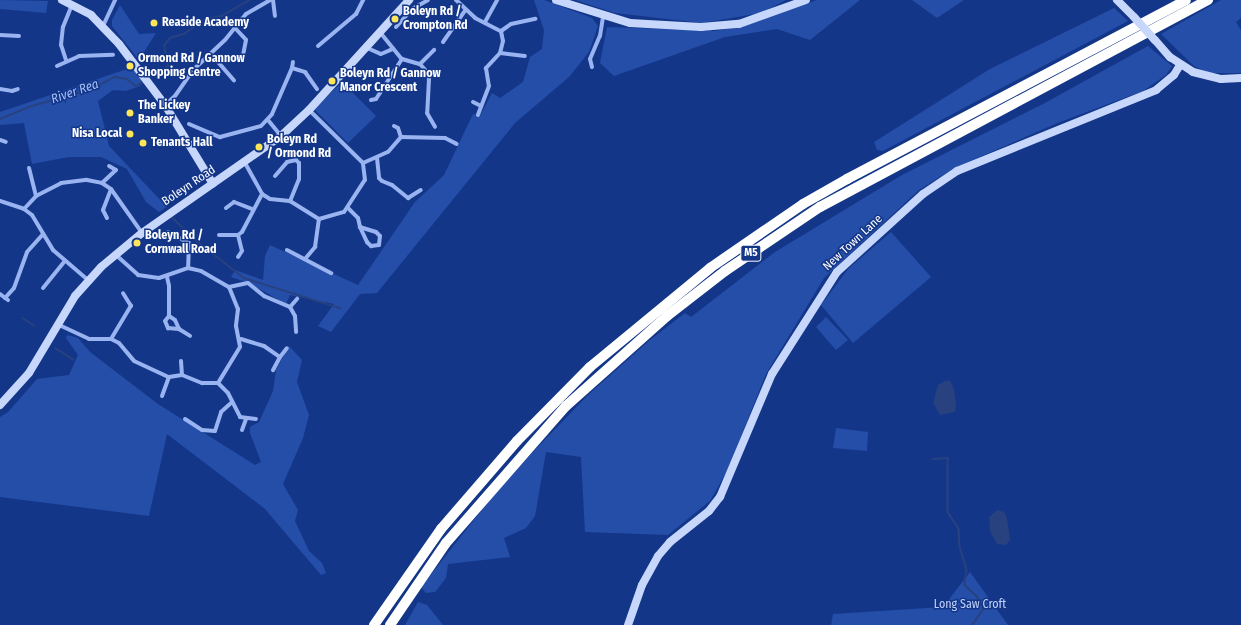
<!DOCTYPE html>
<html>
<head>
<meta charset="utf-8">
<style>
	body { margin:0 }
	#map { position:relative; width:1241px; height:625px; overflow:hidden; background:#133689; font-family:"Fira Sans Condensed",sans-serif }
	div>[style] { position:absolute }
	.green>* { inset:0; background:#254ea9 }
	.water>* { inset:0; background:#284280 }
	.stream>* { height:1.5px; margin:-0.75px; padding:0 0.75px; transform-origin:0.75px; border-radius:0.75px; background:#284280 }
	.street>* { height:4px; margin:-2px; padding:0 2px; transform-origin:2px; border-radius:2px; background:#99b4f0 }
	.secondary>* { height:8px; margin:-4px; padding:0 4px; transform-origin:4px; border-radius:4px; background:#c7d6fb }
	.highway>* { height:10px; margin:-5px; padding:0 5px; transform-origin:5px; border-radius:5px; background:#fff }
	.secondary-bridge>* { height:8px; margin:-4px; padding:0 4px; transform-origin:4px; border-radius:4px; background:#c7d6fb }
	.dots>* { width:11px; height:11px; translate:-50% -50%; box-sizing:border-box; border:2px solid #133689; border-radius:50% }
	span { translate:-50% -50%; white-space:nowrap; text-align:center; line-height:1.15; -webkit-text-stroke:3px #133689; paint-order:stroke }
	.shield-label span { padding:1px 3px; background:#133689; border:1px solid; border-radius:3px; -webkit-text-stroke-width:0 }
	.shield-label { font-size:11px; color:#fff; font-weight:700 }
	.poi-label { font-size:12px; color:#fff; font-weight:700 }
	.left { translate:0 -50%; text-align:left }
	.right { translate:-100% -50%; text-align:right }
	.street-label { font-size:12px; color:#fff }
	.park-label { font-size:12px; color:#c0d3fc }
	.water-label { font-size:13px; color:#a5bff7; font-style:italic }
</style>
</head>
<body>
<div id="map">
	<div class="green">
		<i style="clip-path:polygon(0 0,48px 1px,46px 13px,0 9px)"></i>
		<i style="clip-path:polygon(534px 0,544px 0,592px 18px,598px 26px,589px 52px,569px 77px,515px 123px,377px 293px,360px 294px,331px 332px,318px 326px,334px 304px,290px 295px,286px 304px,249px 283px,231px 277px,235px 270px,263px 280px,265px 256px,270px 245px,358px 285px,415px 202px,444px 175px,473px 114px,480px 116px,492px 93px,500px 98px,523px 82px,530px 57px,542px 49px,544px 30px)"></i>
		<i style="clip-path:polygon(575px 0,786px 0,761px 13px,702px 23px,615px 13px)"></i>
		<i style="clip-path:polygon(817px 0,860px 0,810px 40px,777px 29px,725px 37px,614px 76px,600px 63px,607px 27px,715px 31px,743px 26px)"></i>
		<i style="clip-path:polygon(912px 0,964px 0,937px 18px)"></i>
		<i style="clip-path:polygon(1221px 0,1241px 0,1241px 18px,1236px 22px,1241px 30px,1241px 73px,1208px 73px,1194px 66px,1161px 34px)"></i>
		<i style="clip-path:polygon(120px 5px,139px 34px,156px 33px,139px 60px,112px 26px,112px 20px)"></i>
		<i style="clip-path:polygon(1114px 8px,1128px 21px,883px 151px,877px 150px,874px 142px,990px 69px)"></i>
		<i style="clip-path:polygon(1148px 46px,1172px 66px,1166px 75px,1143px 91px,1060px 122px,954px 168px,919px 190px,824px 278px,766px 374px,727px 471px,710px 501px,668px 535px,585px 532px,581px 457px,546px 452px,535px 516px,526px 528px,504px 538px,510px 557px,448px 564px,446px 578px,435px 592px,426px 593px,421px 587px,493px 496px,531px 454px,589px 394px,650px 340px,685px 313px,691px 317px,775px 252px,902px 175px,1043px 104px)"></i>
		<i style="clip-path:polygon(127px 69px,132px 69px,142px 79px,140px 86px,126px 91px,113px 90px,98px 101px,109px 146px,167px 207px,159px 212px,146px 202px,127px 169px,101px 157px,69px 157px,32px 164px,24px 123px,0 125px,0 112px)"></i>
		<i style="clip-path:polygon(342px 82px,376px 116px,348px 143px,314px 109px)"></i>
		<i style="clip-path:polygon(891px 232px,931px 277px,853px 343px,821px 305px,849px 268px)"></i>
		<i style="clip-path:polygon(826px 317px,848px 340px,836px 350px,816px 327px)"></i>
		<i style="clip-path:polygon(67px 335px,78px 338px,90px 352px,158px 404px,255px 465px,261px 462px,250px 433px,250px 427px,259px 422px,273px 391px,276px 370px,289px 346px,302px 360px,297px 382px,309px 415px,303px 438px,283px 484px,298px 510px,295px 521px,309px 551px,322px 563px,326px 573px,321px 575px,265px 509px,167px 434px,149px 516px,0 497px,0 417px,8px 412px,37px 379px,69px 375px,78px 355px,66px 338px)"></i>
		<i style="clip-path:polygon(836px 428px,868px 432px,867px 451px,833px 448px)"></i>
		<i style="clip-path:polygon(970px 572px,1008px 625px,831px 625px,833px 614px,943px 607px)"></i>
		<i style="clip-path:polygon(418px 602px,427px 605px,443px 625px,405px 625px)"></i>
	</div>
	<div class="water">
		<i style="clip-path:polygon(945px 381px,950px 381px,954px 389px,956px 405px,955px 412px,940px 415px,933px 403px,938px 385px)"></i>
		<i style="clip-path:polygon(997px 510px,1004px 512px,1007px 518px,1010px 540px,1006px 545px,997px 544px,990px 531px,989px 517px)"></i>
	</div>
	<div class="stream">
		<i style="left:149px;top:78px;width:22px;rotate:-32deg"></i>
		<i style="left:168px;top:66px;width:20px;rotate:-101deg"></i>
		<i style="left:164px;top:46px;width:10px;rotate:-53deg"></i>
		<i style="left:170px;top:38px;width:15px;rotate:-16deg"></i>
		<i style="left:184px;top:34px;width:24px;rotate:-35deg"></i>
		<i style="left:204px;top:20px;width:18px;rotate:-13deg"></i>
		<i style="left:222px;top:16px;width:32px;rotate:-30deg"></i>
		<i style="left:0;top:119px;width:31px;rotate:-22deg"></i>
		<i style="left:29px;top:107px;width:68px;rotate:-16.3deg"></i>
		<i style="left:94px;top:88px;width:24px;rotate:-28deg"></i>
		<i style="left:115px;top:77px;width:12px;rotate:9deg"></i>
		<i style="left:127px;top:79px;width:11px;rotate:38deg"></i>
		<i style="left:136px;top:86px;width:9px;rotate:-27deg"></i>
		<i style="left:172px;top:217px;width:36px;rotate:44deg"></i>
		<i style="left:198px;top:242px;width:58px;rotate:38deg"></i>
		<i style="left:244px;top:278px;width:101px;rotate:17.4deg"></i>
		<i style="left:23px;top:318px;width:14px;rotate:34deg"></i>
		<i style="left:55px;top:348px;width:22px;rotate:32deg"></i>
		<i style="left:933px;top:459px;width:15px;rotate:-4deg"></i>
		<i style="left:948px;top:458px;width:54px;rotate:90deg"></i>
		<i style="left:948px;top:512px;width:20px;rotate:57deg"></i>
		<i style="left:959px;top:529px;width:18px;rotate:87deg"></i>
		<i style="left:960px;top:547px;width:24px;rotate:73deg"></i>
		<i style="left:967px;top:570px;width:15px;rotate:98deg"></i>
		<i style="left:965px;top:585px;width:16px;rotate:43deg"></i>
		<i style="left:977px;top:596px;width:15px;rotate:62deg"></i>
		<i style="left:984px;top:609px;width:19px;rotate:125deg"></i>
	</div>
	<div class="street">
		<i style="left:273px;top:0;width:16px;rotate:83deg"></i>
		<i style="left:456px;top:0;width:26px;rotate:43deg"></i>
		<i style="left:475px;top:18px;width:29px;rotate:27deg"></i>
		<i style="left:501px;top:31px;width:10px;rotate:79deg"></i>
		<i style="left:503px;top:41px;width:12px;rotate:104deg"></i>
		<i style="left:500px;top:53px;width:21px;rotate:133deg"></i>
		<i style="left:486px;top:68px;width:18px;rotate:81deg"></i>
		<i style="left:489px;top:86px;width:31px;rotate:111deg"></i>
		<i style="left:485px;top:22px;width:25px;rotate:-61deg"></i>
		<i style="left:103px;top:26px;width:29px;rotate:-65deg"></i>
		<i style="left:396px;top:27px;width:24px;rotate:-48deg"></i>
		<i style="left:412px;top:9px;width:18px;rotate:-29deg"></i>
		<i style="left:235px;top:28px;width:16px;rotate:47deg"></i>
		<i style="left:246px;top:40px;width:16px;rotate:101deg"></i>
		<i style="left:379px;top:31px;width:36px;rotate:51deg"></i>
		<i style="left:402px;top:59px;width:19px;rotate:16deg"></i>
		<i style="left:420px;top:64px;width:11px;rotate:49deg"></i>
		<i style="left:427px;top:72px;width:7px;rotate:74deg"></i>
		<i style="left:429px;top:79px;width:34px;rotate:93deg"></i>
		<i style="left:427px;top:113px;width:16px;rotate:60deg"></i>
		<i style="left:501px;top:31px;width:12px;rotate:-35deg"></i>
		<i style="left:511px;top:24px;width:25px;rotate:-12deg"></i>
		<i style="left:0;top:35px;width:19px;rotate:3deg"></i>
		<i style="left:443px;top:42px;width:39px;rotate:-55deg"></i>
		<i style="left:318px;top:46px;width:50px;rotate:-40.1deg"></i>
		<i style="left:356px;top:14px;width:16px;rotate:-63deg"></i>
		<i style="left:365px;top:47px;width:17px;rotate:24deg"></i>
		<i style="left:381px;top:54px;width:13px;rotate:-23deg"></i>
		<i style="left:500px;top:53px;width:25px;rotate:7deg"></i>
		<i style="left:211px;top:54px;width:35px;rotate:49deg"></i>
		<i style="left:66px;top:60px;width:16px;rotate:-108deg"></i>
		<i style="left:61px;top:45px;width:18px;rotate:-84deg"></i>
		<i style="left:63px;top:27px;width:24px;rotate:-68deg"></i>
		<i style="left:420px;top:64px;width:20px;rotate:-45deg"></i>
		<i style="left:57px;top:66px;width:24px;rotate:-24deg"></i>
		<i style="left:79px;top:56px;width:34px;rotate:-2deg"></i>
		<i style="left:592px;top:67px;width:8px;rotate:-104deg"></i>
		<i style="left:590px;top:59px;width:25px;rotate:-67deg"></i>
		<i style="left:600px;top:36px;width:20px;rotate:-81deg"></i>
		<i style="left:292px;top:68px;width:6px;rotate:-81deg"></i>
		<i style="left:0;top:89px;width:12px;rotate:9deg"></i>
		<i style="left:12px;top:91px;width:6px;rotate:-18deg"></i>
		<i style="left:371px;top:100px;width:5px;rotate:-11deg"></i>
		<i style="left:376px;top:99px;width:48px;rotate:-57deg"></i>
		<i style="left:473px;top:102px;width:9px;rotate:27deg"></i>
		<i style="left:165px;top:105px;width:13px;rotate:-42deg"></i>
		<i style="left:175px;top:96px;width:33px;rotate:-55deg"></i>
		<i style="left:194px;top:69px;width:42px;rotate:-43.1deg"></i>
		<i style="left:225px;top:40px;width:33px;rotate:-51deg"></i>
		<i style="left:246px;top:14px;width:28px;rotate:-30deg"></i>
		<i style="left:268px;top:120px;width:21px;rotate:51deg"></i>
		<i style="left:189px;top:124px;width:34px;rotate:23deg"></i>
		<i style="left:220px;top:137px;width:42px;rotate:-15deg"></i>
		<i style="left:261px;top:126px;width:16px;rotate:-47deg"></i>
		<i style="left:272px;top:114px;width:50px;rotate:-66.5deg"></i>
		<i style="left:292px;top:68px;width:14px;rotate:17deg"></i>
		<i style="left:305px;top:72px;width:21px;rotate:55deg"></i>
		<i style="left:394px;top:126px;width:4px;rotate:27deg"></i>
		<i style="left:398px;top:128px;width:9px;rotate:72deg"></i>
		<i style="left:0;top:140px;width:6px;rotate:18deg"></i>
		<i style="left:377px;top:158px;width:20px;rotate:84deg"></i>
		<i style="left:379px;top:178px;width:4px;rotate:45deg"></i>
		<i style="left:382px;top:181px;width:11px;rotate:22deg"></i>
		<i style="left:392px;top:185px;width:21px;rotate:39deg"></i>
		<i style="left:408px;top:198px;width:15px;rotate:-32deg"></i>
		<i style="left:245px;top:163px;width:35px;rotate:61deg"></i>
		<i style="left:262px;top:194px;width:9px;rotate:32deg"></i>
		<i style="left:270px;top:199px;width:20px;rotate:6deg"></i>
		<i style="left:290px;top:201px;width:34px;rotate:32deg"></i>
		<i style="left:319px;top:219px;width:26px;rotate:-16deg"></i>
		<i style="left:344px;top:212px;width:38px;rotate:-57deg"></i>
		<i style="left:365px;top:180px;width:17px;rotate:-97deg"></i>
		<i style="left:363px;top:163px;width:76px;rotate:-135.5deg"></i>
		<i style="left:363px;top:163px;width:27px;rotate:-24deg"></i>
		<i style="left:388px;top:152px;width:20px;rotate:-49deg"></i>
		<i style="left:401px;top:137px;width:44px;rotate:1.3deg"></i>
		<i style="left:445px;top:138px;width:13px;rotate:27deg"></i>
		<i style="left:29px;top:168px;width:29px;rotate:76deg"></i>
		<i style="left:275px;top:176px;width:18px;rotate:-49deg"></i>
		<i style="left:287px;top:162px;width:9px;rotate:-13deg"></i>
		<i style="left:296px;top:160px;width:4px;rotate:45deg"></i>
		<i style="left:299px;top:163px;width:16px;rotate:90deg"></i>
		<i style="left:299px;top:179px;width:24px;rotate:112deg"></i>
		<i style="left:102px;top:183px;width:19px;rotate:-43deg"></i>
		<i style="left:116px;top:170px;width:8px;rotate:-150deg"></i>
		<i style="left:0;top:201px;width:25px;rotate:18deg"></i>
		<i style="left:24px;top:209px;width:10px;rotate:37deg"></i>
		<i style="left:32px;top:215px;width:41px;rotate:59deg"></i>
		<i style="left:53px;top:250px;width:46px;rotate:40.6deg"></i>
		<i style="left:226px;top:208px;width:10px;rotate:-37deg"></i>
		<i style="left:234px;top:202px;width:19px;rotate:21deg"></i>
		<i style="left:348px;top:208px;width:14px;rotate:45deg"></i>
		<i style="left:358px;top:218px;width:9px;rotate:77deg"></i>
		<i style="left:360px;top:227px;width:17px;rotate:65deg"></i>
		<i style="left:367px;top:242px;width:6px;rotate:45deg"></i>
		<i style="left:371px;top:246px;width:8px;rotate:-7deg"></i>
		<i style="left:379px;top:245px;width:9px;rotate:-84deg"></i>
		<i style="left:380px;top:236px;width:6px;rotate:-135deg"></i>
		<i style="left:376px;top:232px;width:17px;rotate:-163deg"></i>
		<i style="left:24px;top:209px;width:18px;rotate:-47deg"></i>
		<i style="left:36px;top:196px;width:28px;rotate:-27deg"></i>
		<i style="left:61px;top:183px;width:26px;rotate:-7deg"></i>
		<i style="left:87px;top:180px;width:15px;rotate:11deg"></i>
		<i style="left:102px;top:183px;width:11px;rotate:34deg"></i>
		<i style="left:111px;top:189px;width:54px;rotate:54.8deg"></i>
		<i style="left:107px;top:218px;width:9px;rotate:-117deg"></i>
		<i style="left:103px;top:210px;width:22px;rotate:-69deg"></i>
		<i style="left:168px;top:232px;width:24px;rotate:28deg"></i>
		<i style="left:189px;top:243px;width:25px;rotate:92deg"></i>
		<i style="left:219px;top:235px;width:19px"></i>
		<i style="left:238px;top:235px;width:5px;rotate:-37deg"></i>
		<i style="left:242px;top:232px;width:43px;rotate:-62.2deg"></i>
		<i style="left:238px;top:235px;width:16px;rotate:76deg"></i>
		<i style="left:242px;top:251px;width:7px;rotate:124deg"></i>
		<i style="left:287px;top:250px;width:50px;rotate:27.6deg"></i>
		<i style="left:116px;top:255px;width:30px;rotate:42deg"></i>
		<i style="left:138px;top:275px;width:21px;rotate:8deg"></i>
		<i style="left:159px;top:278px;width:31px;rotate:-19deg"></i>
		<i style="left:188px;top:268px;width:13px;rotate:13deg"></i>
		<i style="left:201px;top:271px;width:32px;rotate:30deg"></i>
		<i style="left:229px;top:287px;width:24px;rotate:68deg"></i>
		<i style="left:238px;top:309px;width:17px;rotate:97deg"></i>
		<i style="left:236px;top:326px;width:21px;rotate:79deg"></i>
		<i style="left:240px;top:347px;width:42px;rotate:121.4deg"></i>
		<i style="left:305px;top:259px;width:16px;rotate:-50deg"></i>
		<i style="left:315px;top:247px;width:28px;rotate:-82deg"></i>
		<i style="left:167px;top:277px;width:9px;rotate:77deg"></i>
		<i style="left:169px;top:286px;width:30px;rotate:90deg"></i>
		<i style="left:169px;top:316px;width:7px;rotate:34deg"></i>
		<i style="left:175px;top:320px;width:10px;rotate:66deg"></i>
		<i style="left:179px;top:329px;width:13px;rotate:32deg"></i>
		<i style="left:229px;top:287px;width:19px;rotate:-12deg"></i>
		<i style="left:248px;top:283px;width:21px;rotate:39deg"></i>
		<i style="left:264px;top:296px;width:28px;rotate:23deg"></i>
		<i style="left:290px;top:307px;width:10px;rotate:61deg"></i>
		<i style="left:295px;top:316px;width:16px;rotate:86deg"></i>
		<i style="left:43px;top:288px;width:35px;rotate:-51deg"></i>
		<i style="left:0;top:294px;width:10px;rotate:37deg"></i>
		<i style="left:5px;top:298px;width:13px;rotate:-48deg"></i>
		<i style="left:14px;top:288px;width:38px;rotate:-70deg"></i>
		<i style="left:27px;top:252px;width:24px;rotate:-48deg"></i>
		<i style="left:290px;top:307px;width:11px;rotate:-49deg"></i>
		<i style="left:169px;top:316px;width:6px;rotate:129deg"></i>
		<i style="left:165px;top:321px;width:8px;rotate:67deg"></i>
		<i style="left:168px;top:328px;width:11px;rotate:5deg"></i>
		<i style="left:57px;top:324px;width:35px;rotate:25deg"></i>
		<i style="left:89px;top:339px;width:22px"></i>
		<i style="left:111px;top:339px;width:9px;rotate:27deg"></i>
		<i style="left:119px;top:343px;width:23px;rotate:50deg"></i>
		<i style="left:134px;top:361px;width:38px;rotate:25deg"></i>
		<i style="left:169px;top:377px;width:13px;rotate:-9deg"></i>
		<i style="left:182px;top:375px;width:22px;rotate:22deg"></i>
		<i style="left:202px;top:383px;width:16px"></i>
		<i style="left:218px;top:383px;width:14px;rotate:45deg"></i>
		<i style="left:228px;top:393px;width:27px;rotate:63deg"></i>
		<i style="left:240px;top:417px;width:16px;rotate:7deg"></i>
		<i style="left:111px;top:339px;width:39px;rotate:-59deg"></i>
		<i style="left:131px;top:306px;width:15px;rotate:-122deg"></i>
		<i style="left:241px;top:339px;width:24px;rotate:17deg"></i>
		<i style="left:264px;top:346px;width:19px;rotate:35deg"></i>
		<i style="left:280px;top:357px;width:15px;rotate:118deg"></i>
		<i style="left:280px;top:357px;width:11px;rotate:-52deg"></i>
		<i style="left:181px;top:361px;width:14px;rotate:86deg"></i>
		<i style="left:162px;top:396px;width:20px;rotate:-70deg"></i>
		<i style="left:185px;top:419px;width:20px;rotate:33deg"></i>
		<i style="left:202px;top:430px;width:13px;rotate:4deg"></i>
		<i style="left:215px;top:431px;width:20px;rotate:-72deg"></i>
		<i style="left:221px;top:412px;width:15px;rotate:-42deg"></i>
		<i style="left:242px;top:430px;width:12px;rotate:-70deg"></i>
	</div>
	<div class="secondary">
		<i style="left:62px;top:0;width:33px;rotate:27deg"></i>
		<i style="left:91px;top:15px;width:40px;rotate:46deg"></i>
		<i style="left:119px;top:44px;width:76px;rotate:53deg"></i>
		<i style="left:165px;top:105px;width:92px;rotate:58.7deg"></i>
		<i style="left:556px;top:0;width:77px;rotate:17.3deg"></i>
		<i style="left:630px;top:23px;width:71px;rotate:3.2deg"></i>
		<i style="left:701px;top:27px;width:38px;rotate:-5deg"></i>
		<i style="left:739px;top:24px;width:71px;rotate:-19.7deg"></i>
		<i style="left:1117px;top:0;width:24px;rotate:45deg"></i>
		<i style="left:1155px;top:40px;width:23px;rotate:49deg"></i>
		<i style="left:1170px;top:57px;width:27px;rotate:33deg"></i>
		<i style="left:1193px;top:72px;width:29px;rotate:14deg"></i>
		<i style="left:1221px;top:79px;width:20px;rotate:-3deg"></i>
		<i style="left:0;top:405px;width:43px;rotate:-47.8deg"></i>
		<i style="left:29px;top:373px;width:90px;rotate:-59.1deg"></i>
		<i style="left:75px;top:296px;width:39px;rotate:-48deg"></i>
		<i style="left:101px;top:267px;width:53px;rotate:-39.7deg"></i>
		<i style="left:142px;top:233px;width:169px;rotate:-34.9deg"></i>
		<i style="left:281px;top:136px;width:38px;rotate:-43deg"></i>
		<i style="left:309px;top:110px;width:149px;rotate:-47.7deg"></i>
		<i style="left:628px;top:625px;width:42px;rotate:-70.7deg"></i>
		<i style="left:642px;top:585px;width:33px;rotate:-61deg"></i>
		<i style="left:658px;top:556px;width:18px;rotate:-49deg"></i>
		<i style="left:670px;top:542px;width:50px;rotate:-38.5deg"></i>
		<i style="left:709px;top:511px;width:18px;rotate:-52deg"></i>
		<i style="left:720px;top:497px;width:134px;rotate:-67.1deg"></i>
		<i style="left:772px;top:374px;width:121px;rotate:-57.5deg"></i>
		<i style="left:837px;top:272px;width:116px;rotate:-42.2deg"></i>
		<i style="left:923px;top:194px;width:41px;rotate:-34.1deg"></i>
		<i style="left:957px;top:171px;width:215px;rotate:-22.1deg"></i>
		<i style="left:1156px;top:90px;width:23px;rotate:-40deg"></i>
		<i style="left:1174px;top:75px;width:12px;rotate:-59deg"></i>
	</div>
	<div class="highway">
		<i style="left:374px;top:625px;width:117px;rotate:-55.1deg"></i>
		<i style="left:441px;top:529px;width:116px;rotate:-49.2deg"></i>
		<i style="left:517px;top:441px;width:104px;rotate:-45.4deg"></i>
		<i style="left:590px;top:367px;width:156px;rotate:-39.5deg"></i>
		<i style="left:710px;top:268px;width:113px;rotate:-34.5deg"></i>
		<i style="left:803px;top:204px;width:51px;rotate:-29.6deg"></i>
		<i style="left:847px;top:179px;width:383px;rotate:-27.8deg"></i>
		<i style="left:390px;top:625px;width:99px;rotate:-55.7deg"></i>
		<i style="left:446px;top:543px;width:182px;rotate:-48.8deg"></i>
		<i style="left:566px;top:406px;width:135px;rotate:-41.7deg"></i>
		<i style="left:667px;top:316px;width:73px;rotate:-37.8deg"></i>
		<i style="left:725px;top:271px;width:115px;rotate:-34deg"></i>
		<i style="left:820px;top:207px;width:440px;rotate:-28.1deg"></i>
	</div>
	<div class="secondary-bridge">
		<i style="left:1134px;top:17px;width:31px;rotate:48deg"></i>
	</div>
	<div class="dots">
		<i style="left:395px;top:19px;background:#ffe658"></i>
		<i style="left:154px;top:23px;background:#ffe658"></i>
		<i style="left:130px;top:66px;background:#ffe658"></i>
		<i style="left:332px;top:81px;background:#ffe658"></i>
		<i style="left:130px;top:113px;background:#ffe658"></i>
		<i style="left:130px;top:134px;background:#ffe658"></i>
		<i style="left:143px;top:143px;background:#ffe658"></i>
		<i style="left:259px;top:147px;background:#ffe658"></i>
		<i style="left:137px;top:243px;background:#ffe658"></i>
	</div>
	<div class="shield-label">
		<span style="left:751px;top:253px">M5</span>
	</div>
	<div class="poi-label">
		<span class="left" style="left:403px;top:19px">Boleyn Rd /<br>Crompton Rd</span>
		<span class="left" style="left:162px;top:23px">Reaside Academy</span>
		<span class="left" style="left:138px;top:66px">Ormond Rd / Gannow<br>Shopping Centre</span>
		<span class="left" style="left:340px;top:81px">Boleyn Rd / Gannow<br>Manor Crescent</span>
		<span class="left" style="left:138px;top:113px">The Lickey<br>Banker</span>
		<span class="right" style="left:122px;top:134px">Nisa Local</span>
		<span class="left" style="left:267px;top:147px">Boleyn Rd<br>/ Ormond Rd</span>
		<span class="left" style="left:151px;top:143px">Tenants Hall</span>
		<span class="left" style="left:145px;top:243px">Boleyn Rd /<br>Cornwall Road</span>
	</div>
	<div class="street-label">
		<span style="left:189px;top:186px;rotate:-34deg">Boleyn Road</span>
		<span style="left:853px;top:243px;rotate:-43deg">New Town Lane</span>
	</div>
	<div class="park-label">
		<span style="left:970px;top:605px">Long Saw Croft</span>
	</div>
	<div class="water-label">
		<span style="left:75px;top:92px;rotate:-19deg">River Rea</span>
	</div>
</div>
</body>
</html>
